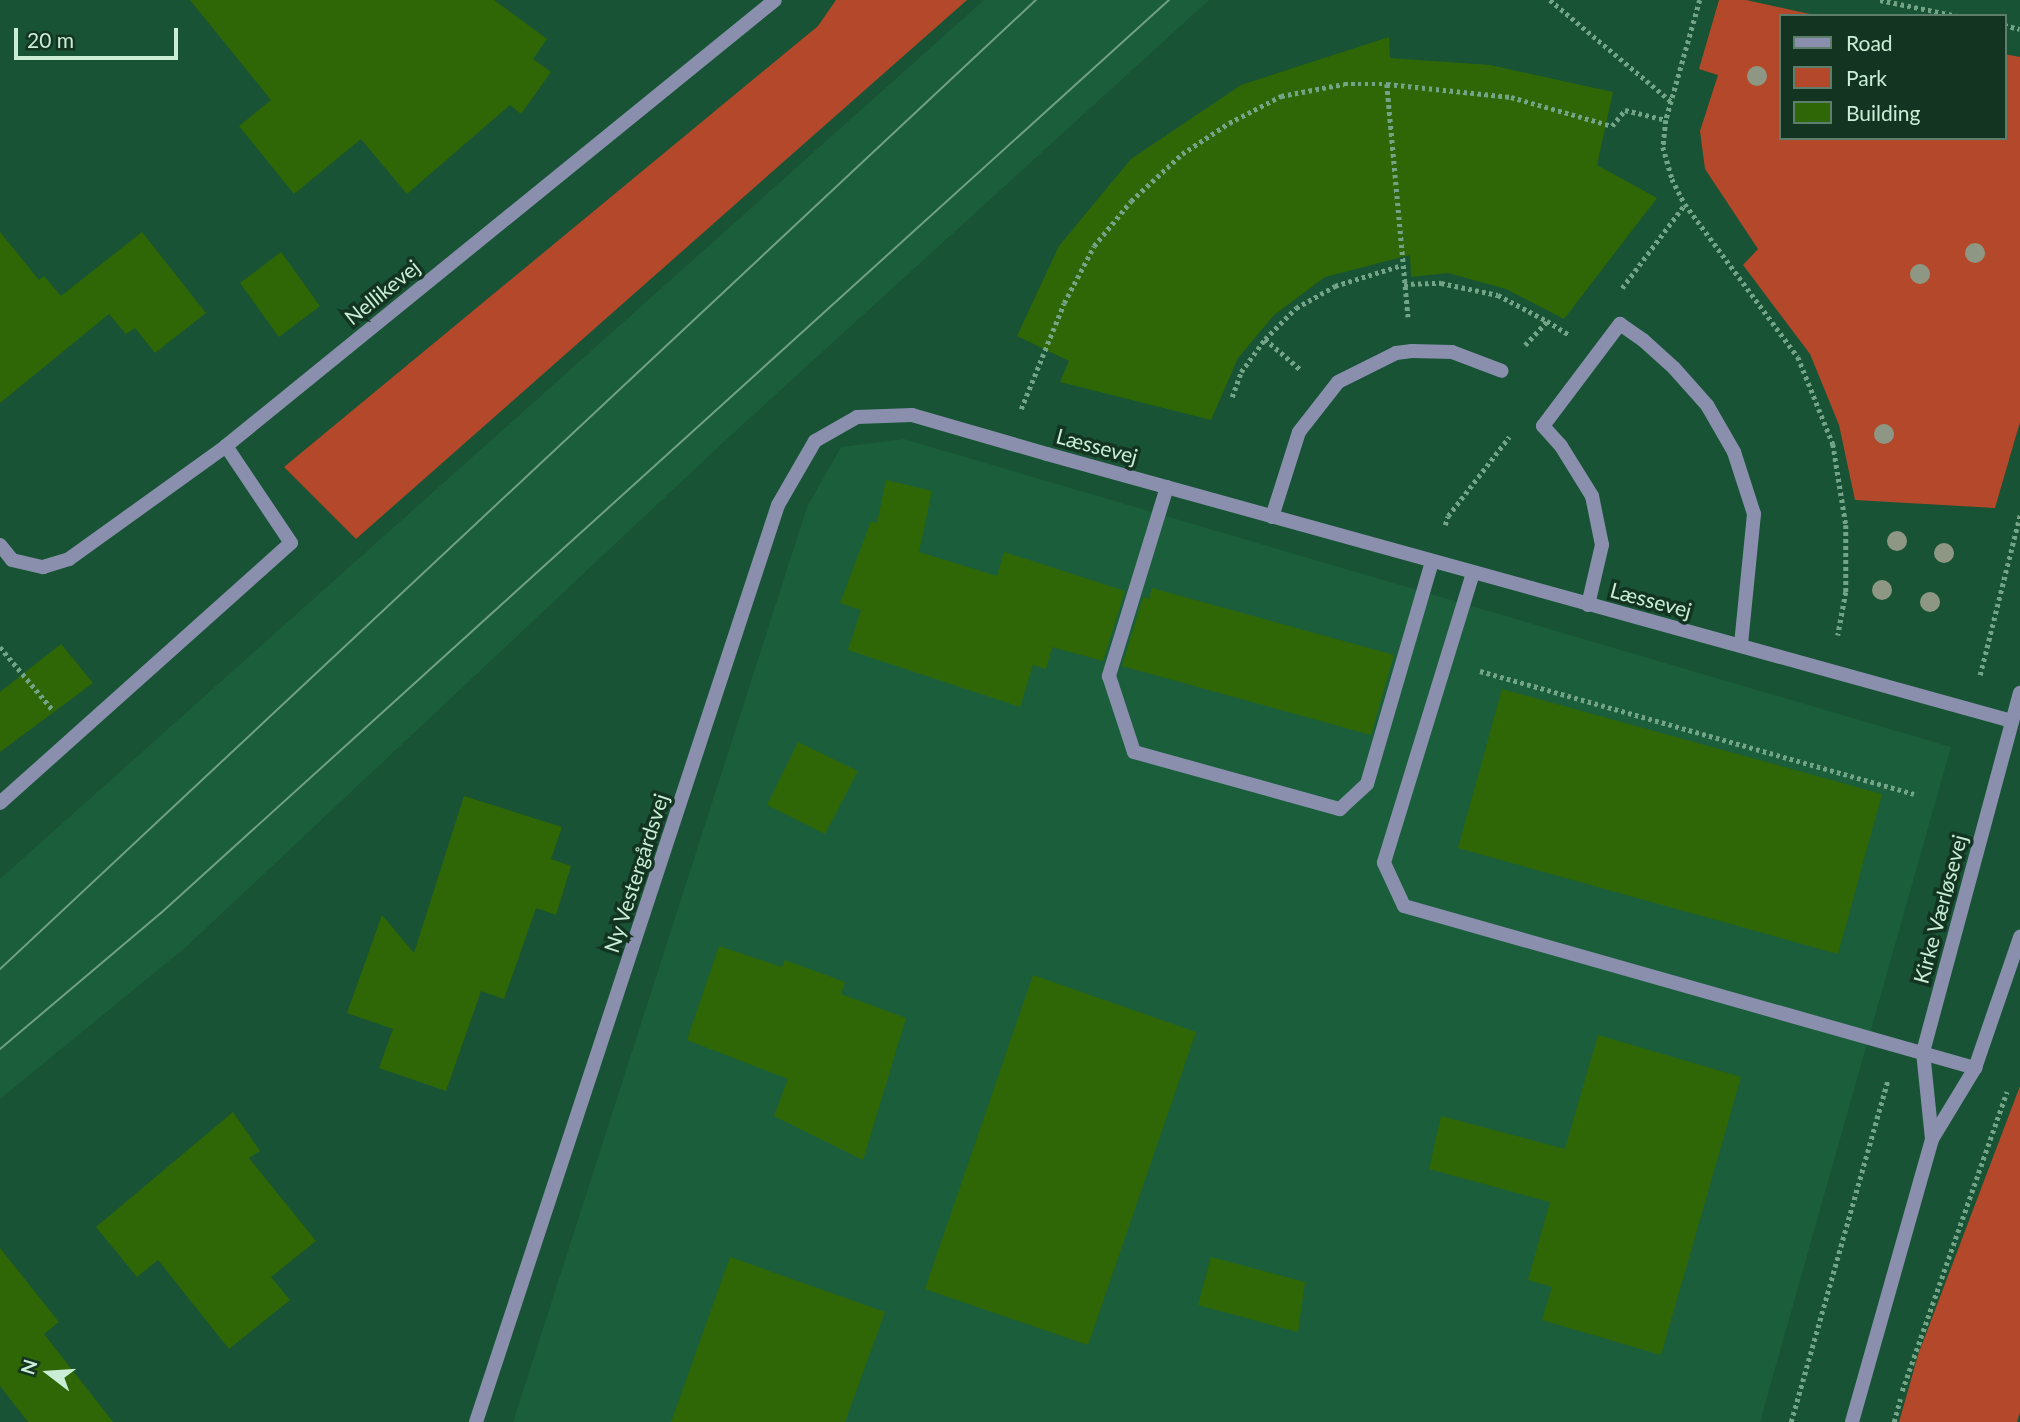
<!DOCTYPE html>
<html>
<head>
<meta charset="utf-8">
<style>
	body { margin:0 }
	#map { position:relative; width:2020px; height:1422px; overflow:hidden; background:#175334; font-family:Lato,sans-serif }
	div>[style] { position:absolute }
	.built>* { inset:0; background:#1b5e3b }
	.green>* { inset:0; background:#b3492a }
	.building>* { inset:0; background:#2f6706 }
	.path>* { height:4.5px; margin-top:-2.25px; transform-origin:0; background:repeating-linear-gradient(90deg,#74a488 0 3.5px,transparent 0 7px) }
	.service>* { height:14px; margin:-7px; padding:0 7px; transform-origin:7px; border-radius:7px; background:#898fad }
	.pedestrian>* { height:14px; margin:-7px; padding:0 7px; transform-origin:7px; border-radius:7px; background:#898fad }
	.minor>* { height:14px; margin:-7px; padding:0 7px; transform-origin:7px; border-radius:7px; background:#898fad }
	.tertiary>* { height:14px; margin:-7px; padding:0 7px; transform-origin:7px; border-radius:7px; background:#898fad }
	.tram>* { height:2px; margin:-1px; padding:0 1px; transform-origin:1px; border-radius:1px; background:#71a185 }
	.trees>* { width:20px; height:20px; margin:-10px; border-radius:50%; background:#8e9783 }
	span { translate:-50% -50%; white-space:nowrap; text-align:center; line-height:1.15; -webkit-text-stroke:7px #143422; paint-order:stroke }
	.street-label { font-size:21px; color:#c9eed5 }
	.legend { position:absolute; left:1779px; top:14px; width:228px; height:126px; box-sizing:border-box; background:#143422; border:2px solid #5c7e6a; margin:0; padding:9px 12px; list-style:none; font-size:21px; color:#c9eed5 }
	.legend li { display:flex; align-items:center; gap:14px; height:35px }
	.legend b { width:35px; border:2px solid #5c7e6a }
	.north { position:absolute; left:14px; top:1338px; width:70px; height:70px; -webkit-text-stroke:5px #143422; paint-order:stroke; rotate:287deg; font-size:19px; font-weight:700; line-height:28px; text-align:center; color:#c9eed5 }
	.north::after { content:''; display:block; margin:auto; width:24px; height:32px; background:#c9eed5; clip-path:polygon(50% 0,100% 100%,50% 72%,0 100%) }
	.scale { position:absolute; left:14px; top:28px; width:164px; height:32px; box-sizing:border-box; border:4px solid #c9eed5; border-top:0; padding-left:9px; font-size:21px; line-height:24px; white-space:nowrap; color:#c9eed5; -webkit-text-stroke:5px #143422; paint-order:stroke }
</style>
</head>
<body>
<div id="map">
	<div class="built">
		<i style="clip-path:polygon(984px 0,1209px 0,728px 438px,186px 947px,0 1099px,0 879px)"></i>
		<i style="clip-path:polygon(904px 439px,1951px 747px,1760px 1422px,513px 1422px,807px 507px,841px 447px)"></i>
	</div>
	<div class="green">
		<i style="clip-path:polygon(836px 0,967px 0,356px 539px,284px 467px,818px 26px)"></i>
		<i style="clip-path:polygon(1719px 0,1746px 0,1819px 16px,1780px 16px,1780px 138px,2004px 138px,2004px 54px,2020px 57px,2020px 422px,1995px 508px,1855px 500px,1839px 425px,1810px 354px,1743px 265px,1758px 249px,1705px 169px,1700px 131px,1718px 75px,1699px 69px)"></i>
		<i style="clip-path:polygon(2020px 1086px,2020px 1412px,2017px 1422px,1899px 1422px,1918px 1355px)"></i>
	</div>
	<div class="building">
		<i style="clip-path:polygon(190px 0,494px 0,547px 39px,533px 59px,551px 72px,521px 114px,510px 105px,407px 194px,361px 139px,294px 194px,239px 126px,271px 100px)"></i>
		<i style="clip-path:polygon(1389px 37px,1390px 58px,1490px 65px,1613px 92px,1597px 165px,1657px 198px,1564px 319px,1506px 289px,1448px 273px,1411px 277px,1410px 255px,1325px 277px,1274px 315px,1238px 358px,1211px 420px,1060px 382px,1069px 361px,1017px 336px,1059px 246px,1131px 159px,1241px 85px)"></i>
		<i style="clip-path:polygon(0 232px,39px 280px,44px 276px,61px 296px,142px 232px,206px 313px,155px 353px,135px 328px,126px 334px,109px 314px,0 403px)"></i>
		<i style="clip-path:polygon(281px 252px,320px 306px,279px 337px,240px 283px)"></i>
		<i style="clip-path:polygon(886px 480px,932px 491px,919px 552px,997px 576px,1004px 552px,1125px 591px,1103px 661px,1052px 647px,1046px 669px,1033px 665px,1020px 707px,848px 650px,861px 610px,840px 603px,871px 521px,877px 523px)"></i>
		<i style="clip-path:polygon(1152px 588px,1394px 655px,1371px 735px,1122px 666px,1143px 597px,1149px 599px)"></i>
		<i style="clip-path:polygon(61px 644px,93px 683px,0 752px,0 692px)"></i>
		<i style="clip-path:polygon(1502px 689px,1882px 794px,1838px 954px,1458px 848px)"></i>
		<i style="clip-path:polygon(798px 742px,858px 771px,825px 834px,767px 805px)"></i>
		<i style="clip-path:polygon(464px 796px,562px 827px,551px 859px,571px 866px,556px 915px,536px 908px,504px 999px,481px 991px,446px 1091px,379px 1068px,393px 1029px,347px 1013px,382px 915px,414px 953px)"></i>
		<i style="clip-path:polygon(719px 946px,782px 967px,785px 960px,845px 982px,841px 994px,906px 1018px,863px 1160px,774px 1116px,788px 1079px,687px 1040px)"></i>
		<i style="clip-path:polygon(1033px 975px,1196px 1032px,1088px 1345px,925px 1289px)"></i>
		<i style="clip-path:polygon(1598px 1035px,1741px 1077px,1661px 1355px,1542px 1320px,1552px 1287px,1528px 1280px,1550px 1202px,1429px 1169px,1441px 1116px,1565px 1149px)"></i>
		<i style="clip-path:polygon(233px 1112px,260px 1151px,249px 1158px,316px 1241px,271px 1277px,290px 1300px,229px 1349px,158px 1260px,137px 1277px,96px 1227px)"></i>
		<i style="clip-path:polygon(0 1248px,59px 1322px,44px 1334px,113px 1422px,28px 1422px,0 1386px)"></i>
		<i style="clip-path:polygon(730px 1257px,885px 1312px,845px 1422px,671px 1422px)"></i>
		<i style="clip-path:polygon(1211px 1257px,1305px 1282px,1298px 1332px,1198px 1305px)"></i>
	</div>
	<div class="path">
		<i style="left:1550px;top:0;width:160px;rotate:39.9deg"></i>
		<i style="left:1700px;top:0;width:125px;rotate:105.8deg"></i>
		<i style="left:1666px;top:120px;width:27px;rotate:96deg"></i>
		<i style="left:1663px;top:147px;width:33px;rotate:74deg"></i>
		<i style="left:1672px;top:179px;width:28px;rotate:63deg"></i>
		<i style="left:1685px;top:204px;width:190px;rotate:53.6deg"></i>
		<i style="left:1798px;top:357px;width:94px;rotate:68.1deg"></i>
		<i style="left:1833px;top:444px;width:82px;rotate:80.9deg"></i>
		<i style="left:1846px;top:525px;width:67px;rotate:90deg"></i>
		<i style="left:1846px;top:592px;width:44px;rotate:100.5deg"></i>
		<i style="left:1880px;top:0;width:80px;rotate:11.6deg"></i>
		<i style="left:2004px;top:25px;width:16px;rotate:14deg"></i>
		<i style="left:1387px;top:84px;width:234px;rotate:84.8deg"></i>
		<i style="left:1404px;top:284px;width:37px;rotate:-2deg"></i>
		<i style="left:1441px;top:283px;width:58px;rotate:11.9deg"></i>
		<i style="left:1498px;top:295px;width:55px;rotate:28deg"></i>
		<i style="left:1622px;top:288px;width:105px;rotate:-53.1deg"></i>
		<i style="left:1265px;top:339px;width:48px;rotate:40.7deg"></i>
		<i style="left:1525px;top:345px;width:33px;rotate:-47deg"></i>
		<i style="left:1547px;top:321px;width:25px;rotate:32deg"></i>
		<i style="left:1232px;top:397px;width:27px;rotate:-70deg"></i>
		<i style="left:1241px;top:372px;width:41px;rotate:-54deg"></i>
		<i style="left:1265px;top:339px;width:44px;rotate:-45deg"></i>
		<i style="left:1296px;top:308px;width:45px;rotate:-29.4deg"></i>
		<i style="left:1335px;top:286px;width:70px;rotate:-17.4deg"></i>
		<i style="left:1021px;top:409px;width:114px;rotate:-67.9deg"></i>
		<i style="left:1064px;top:303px;width:64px;rotate:-62.2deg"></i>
		<i style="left:1094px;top:246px;width:58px;rotate:-50.6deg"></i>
		<i style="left:1131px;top:201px;width:69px;rotate:-42.7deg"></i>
		<i style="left:1182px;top:154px;width:56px;rotate:-33.4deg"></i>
		<i style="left:1229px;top:123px;width:59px;rotate:-27.4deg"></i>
		<i style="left:1281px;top:96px;width:64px;rotate:-10.8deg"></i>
		<i style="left:1344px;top:84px;width:43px"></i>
		<i style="left:1387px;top:84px;width:125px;rotate:6deg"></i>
		<i style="left:1511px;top:97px;width:105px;rotate:16deg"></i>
		<i style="left:1612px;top:126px;width:21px;rotate:-51deg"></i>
		<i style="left:1625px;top:110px;width:42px;rotate:13.7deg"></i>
		<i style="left:1445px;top:525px;width:9px;rotate:-72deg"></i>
		<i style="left:1448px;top:516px;width:100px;rotate:-52.3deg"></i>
		<i style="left:0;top:647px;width:81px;rotate:50deg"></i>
		<i style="left:1480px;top:671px;width:451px;rotate:15.8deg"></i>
		<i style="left:1980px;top:675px;width:166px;rotate:-76deg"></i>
		<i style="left:1902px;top:1391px;width:317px;rotate:-70.7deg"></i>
		<i style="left:1791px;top:1422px;width:356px;rotate:-74.2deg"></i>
		<i style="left:1894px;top:1422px;width:24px;rotate:-75deg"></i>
	</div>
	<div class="service">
		<i style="left:1167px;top:487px;width:198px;rotate:107.1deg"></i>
		<i style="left:1109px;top:676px;width:80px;rotate:71.8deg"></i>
		<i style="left:1134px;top:752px;width:214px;rotate:15.5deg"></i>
		<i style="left:1340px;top:809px;width:37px;rotate:-43deg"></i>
		<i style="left:1367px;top:784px;width:231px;rotate:-73.7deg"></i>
		<i style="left:1272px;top:517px;width:89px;rotate:-72.4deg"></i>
		<i style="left:1299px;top:432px;width:63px;rotate:-52deg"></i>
		<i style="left:1338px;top:382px;width:65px;rotate:-26.6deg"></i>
		<i style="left:1396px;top:353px;width:16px;rotate:-7deg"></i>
		<i style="left:1412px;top:351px;width:40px;rotate:1.4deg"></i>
		<i style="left:1452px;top:352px;width:53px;rotate:20.8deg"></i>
		<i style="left:1473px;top:573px;width:303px;rotate:107.1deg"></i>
		<i style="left:1384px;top:863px;width:47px;rotate:65.1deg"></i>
		<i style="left:1404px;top:906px;width:594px;rotate:15.84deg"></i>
		<i style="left:1588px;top:605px;width:62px;rotate:-76.9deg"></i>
		<i style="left:1602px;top:545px;width:50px;rotate:-101.5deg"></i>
		<i style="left:1592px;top:496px;width:59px;rotate:-121.8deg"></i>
		<i style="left:1561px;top:446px;width:27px;rotate:-132deg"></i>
		<i style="left:1543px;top:426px;width:128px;rotate:-53deg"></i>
		<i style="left:1620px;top:324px;width:28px;rotate:35deg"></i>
		<i style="left:1643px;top:340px;width:42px;rotate:42.1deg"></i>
		<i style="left:1674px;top:368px;width:50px;rotate:48.3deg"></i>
		<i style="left:1707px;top:405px;width:54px;rotate:60.1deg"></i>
		<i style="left:1734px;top:452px;width:65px;rotate:72.1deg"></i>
		<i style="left:1754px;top:514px;width:132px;rotate:95.7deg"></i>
		<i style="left:0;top:803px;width:390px;rotate:-41.8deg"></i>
		<i style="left:291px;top:543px;width:117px;rotate:-123.8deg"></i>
	</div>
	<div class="pedestrian">
		<i style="left:1047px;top:454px;width:1001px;rotate:15.47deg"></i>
	</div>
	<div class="minor">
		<i style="left:0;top:545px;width:19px;rotate:51deg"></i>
		<i style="left:12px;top:560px;width:32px;rotate:13deg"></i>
		<i style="left:43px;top:567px;width:27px;rotate:-17deg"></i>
		<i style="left:69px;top:559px;width:193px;rotate:-35.7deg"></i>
		<i style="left:226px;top:446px;width:707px;rotate:-39.09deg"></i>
		<i style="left:476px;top:1422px;width:965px;rotate:-71.77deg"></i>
		<i style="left:778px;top:505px;width:74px;rotate:-60deg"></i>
		<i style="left:815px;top:441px;width:48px;rotate:-29.7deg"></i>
		<i style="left:857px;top:417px;width:55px;rotate:-2.1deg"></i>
		<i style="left:912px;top:415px;width:141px;rotate:16.1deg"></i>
	</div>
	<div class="tertiary">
		<i style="left:1932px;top:1139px;width:87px;rotate:-95.9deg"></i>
		<i style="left:1923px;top:1052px;width:372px;rotate:-74.9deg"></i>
		<i style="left:1852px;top:1422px;width:294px;rotate:-74.2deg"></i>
		<i style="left:1932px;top:1139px;width:83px;rotate:-58.8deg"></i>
		<i style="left:1975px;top:1068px;width:139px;rotate:-71deg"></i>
	</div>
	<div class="tram">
		<i style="left:0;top:969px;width:1419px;rotate:-43.09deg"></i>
		<i style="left:0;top:1049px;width:211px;rotate:-40.2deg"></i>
		<i style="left:161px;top:913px;width:1360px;rotate:-42.17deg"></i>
	</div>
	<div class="trees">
		<i style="left:1757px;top:76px"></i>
		<i style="left:1975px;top:253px"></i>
		<i style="left:1920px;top:274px"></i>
		<i style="left:1884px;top:434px"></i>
		<i style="left:1897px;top:541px"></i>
		<i style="left:1944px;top:553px"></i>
		<i style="left:1882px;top:590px"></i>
		<i style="left:1930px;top:602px"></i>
	</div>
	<div class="street-label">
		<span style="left:382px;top:292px;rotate:-39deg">Nellikevej</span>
		<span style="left:1097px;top:446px;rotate:15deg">Læssevej</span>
		<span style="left:1651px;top:600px;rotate:15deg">Læssevej</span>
		<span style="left:636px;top:873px;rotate:-72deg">Ny Vestergårdsvej</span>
		<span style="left:1940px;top:909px;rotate:-75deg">Kirke Værløsevej</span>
	</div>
	<ul class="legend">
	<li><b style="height:9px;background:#898fad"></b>Road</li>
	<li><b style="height:19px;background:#b3492a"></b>Park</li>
	<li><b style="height:19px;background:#2f6706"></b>Building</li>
	</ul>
	<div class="north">N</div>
	<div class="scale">20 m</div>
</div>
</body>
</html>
